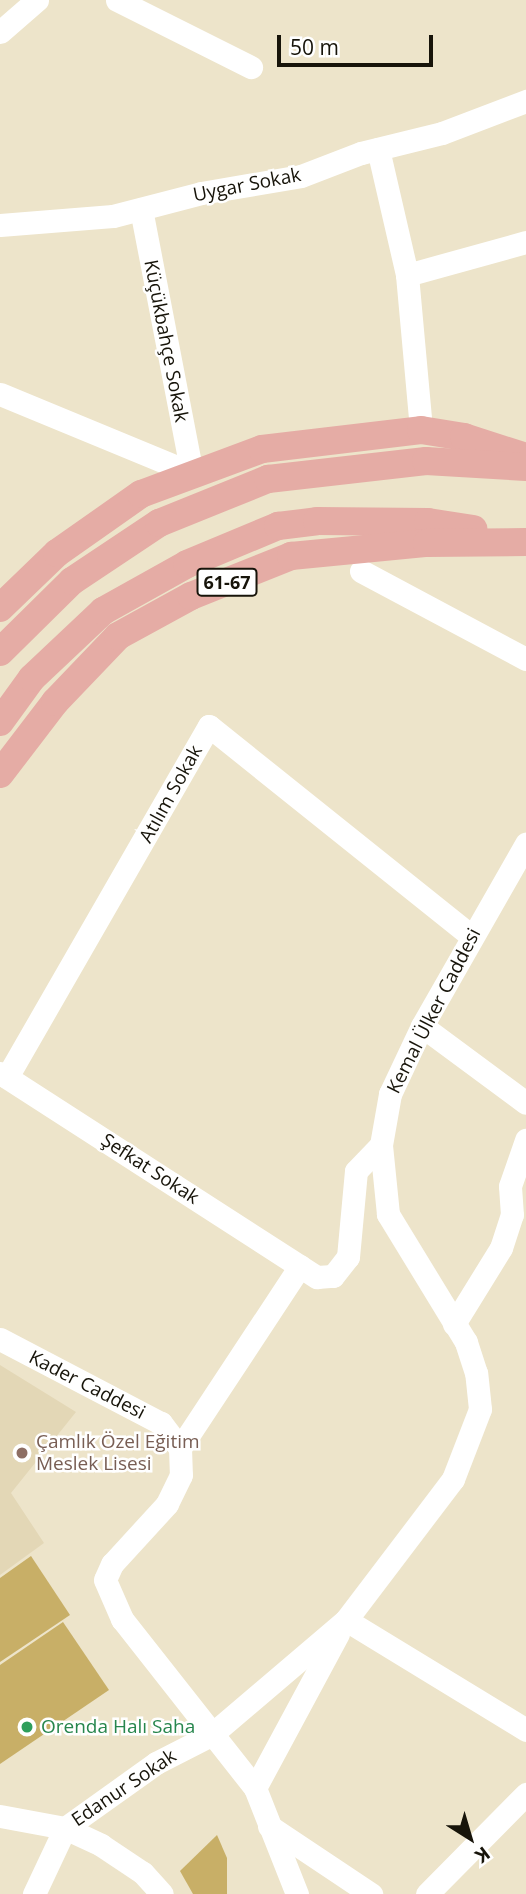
<!DOCTYPE html>
<html>
<head>
<meta charset="utf-8">
<style>
	body { margin:0 }
	#map { position:relative; width:526px; height:1894px; overflow:hidden; background:#ede4ca; font-family:"Open Sans",sans-serif }
	div>[style] { position:absolute }
	.built>* { inset:0; background:#e3d7b6 }
	.green>* { inset:0; background:#c8af67 }
	.minor>* { height:23px; margin:-11.5px; padding:0 11.5px; transform-origin:11.5px; border-radius:11.5px; background:#fff }
	.major>* { height:28px; margin:-14px; padding:0 14px; transform-origin:14px; border-radius:14px; background:#e5aca5 }
	.dots>* { width:19px; height:19px; translate:-50% -50%; box-sizing:border-box; border:4px solid #fff; border-radius:50% }
	span { translate:-50% -50%; white-space:nowrap; text-align:center; line-height:1.15; -webkit-text-stroke:5px #fff; paint-order:stroke }
	.shield-label span { padding:2px 5px; background:#fff; border:2px solid; border-radius:5px; -webkit-text-stroke-width:0 }
	.shield-label { font-size:18px; color:#17140a; font-weight:700 }
	.street-label { font-size:19px; color:#17140a }
	.education-label { font-size:19px; color:#785e54 }
	.left { translate:0 -50%; text-align:left }
	.leisure-label { font-size:19px; color:#27864d }
	.north { position:absolute; left:435px; top:1803px; width:70px; height:70px; -webkit-text-stroke:5px #fff; paint-order:stroke; rotate:143deg; font-size:19px; font-weight:700; line-height:28px; text-align:center; color:#17140a }
	.north::after { content:''; display:block; margin:auto; width:24px; height:32px; background:#17140a; clip-path:polygon(50% 0,100% 100%,50% 72%,0 100%) }
	.scale { position:absolute; left:277px; top:35px; width:156px; height:32px; box-sizing:border-box; border:4px solid #17140a; border-top:0; padding-left:9px; font-size:21px; line-height:24px; white-space:nowrap; color:#17140a; -webkit-text-stroke:5px #fff; paint-order:stroke }
</style>
</head>
<body>
<div id="map">
	<div class="built">
		<i style="clip-path:polygon(0 1365px,76px 1412px,11px 1493px,44px 1543px,0 1575px)"></i>
	</div>
	<div class="green">
		<i style="clip-path:polygon(31px 1556px,70px 1615px,0 1662px,0 1578px)"></i>
		<i style="clip-path:polygon(63px 1622px,109px 1690px,0 1764px,0 1665px)"></i>
		<i style="clip-path:polygon(217px 1835px,227px 1858px,227px 1894px,193px 1894px,180px 1871px)"></i>
	</div>
	<div class="minor">
		<i style="left:117px;top:0;width:150px;rotate:26.6deg"></i>
		<i style="left:0;top:32px;width:49px;rotate:-40.9deg"></i>
		<i style="left:378px;top:149px;width:129px;rotate:77deg"></i>
		<i style="left:407px;top:275px;width:156px;rotate:84.8deg"></i>
		<i style="left:141px;top:209px;width:269px;rotate:79.1deg"></i>
		<i style="left:0;top:225px;width:113px;rotate:-4.6deg"></i>
		<i style="left:113px;top:216px;width:91px;rotate:-14.6deg"></i>
		<i style="left:201px;top:193px;width:101px;rotate:-9.6deg"></i>
		<i style="left:301px;top:176px;width:64px;rotate:-21deg"></i>
		<i style="left:361px;top:153px;width:83px;rotate:-13.9deg"></i>
		<i style="left:442px;top:133px;width:90px;rotate:-20.9deg"></i>
		<i style="left:407px;top:275px;width:123px;rotate:-15.5deg"></i>
		<i style="left:0;top:394px;width:208px;rotate:22.4deg"></i>
		<i style="left:361px;top:571px;width:187px;rotate:28.1deg"></i>
		<i style="left:422px;top:1026px;width:129px;rotate:36.5deg"></i>
		<i style="left:0;top:1073px;width:377px;rotate:32.8deg"></i>
		<i style="left:317px;top:1277px;width:16px;rotate:-4deg"></i>
		<i style="left:333px;top:1276px;width:24px;rotate:-52deg"></i>
		<i style="left:348px;top:1257px;width:86px;rotate:-84.7deg"></i>
		<i style="left:356px;top:1171px;width:36px;rotate:-46deg"></i>
		<i style="left:7px;top:1077px;width:405px;rotate:-60.1deg"></i>
		<i style="left:209px;top:726px;width:334px;rotate:38.7deg"></i>
		<i style="left:454px;top:1324px;width:89px;rotate:-58.3deg"></i>
		<i style="left:501px;top:1248px;width:35px;rotate:-72deg"></i>
		<i style="left:512px;top:1215px;width:29px;rotate:-94deg"></i>
		<i style="left:510px;top:1186px;width:49px;rotate:-70.8deg"></i>
		<i style="left:0;top:1339px;width:182px;rotate:27.6deg"></i>
		<i style="left:161px;top:1423px;width:31px;rotate:53deg"></i>
		<i style="left:180px;top:1448px;width:27px;rotate:88deg"></i>
		<i style="left:181px;top:1475px;width:32px;rotate:116deg"></i>
		<i style="left:167px;top:1504px;width:81px;rotate:132.5deg"></i>
		<i style="left:112px;top:1564px;width:17px;rotate:114deg"></i>
		<i style="left:105px;top:1580px;width:43px;rotate:66.4deg"></i>
		<i style="left:122px;top:1619px;width:215px;rotate:51.8deg"></i>
		<i style="left:255px;top:1788px;width:114px;rotate:68.4deg"></i>
		<i style="left:180px;top:1448px;width:218px;rotate:-56.6deg"></i>
		<i style="left:346px;top:1620px;width:211px;rotate:31.4deg"></i>
		<i style="left:255px;top:1788px;width:175px;rotate:-61.7deg"></i>
		<i style="left:0;top:1816px;width:66px;rotate:10.5deg"></i>
		<i style="left:65px;top:1828px;width:40px;rotate:25deg"></i>
		<i style="left:101px;top:1845px;width:50px;rotate:33.7deg"></i>
		<i style="left:143px;top:1873px;width:28px;rotate:48deg"></i>
		<i style="left:269px;top:1826px;width:123px;rotate:33.7deg"></i>
		<i style="left:34px;top:1894px;width:73px;rotate:-64.8deg"></i>
		<i style="left:65px;top:1828px;width:112px;rotate:-35.5deg"></i>
		<i style="left:156px;top:1763px;width:62px;rotate:-27deg"></i>
		<i style="left:211px;top:1735px;width:177px;rotate:-40.4deg"></i>
		<i style="left:346px;top:1620px;width:177px;rotate:-52.8deg"></i>
		<i style="left:453px;top:1479px;width:75px;rotate:-68.9deg"></i>
		<i style="left:480px;top:1409px;width:36px;rotate:-96deg"></i>
		<i style="left:476px;top:1373px;width:33px;rotate:-108deg"></i>
		<i style="left:466px;top:1342px;width:150px;rotate:-121.4deg"></i>
		<i style="left:388px;top:1214px;width:69px;rotate:-95.8deg"></i>
		<i style="left:381px;top:1145px;width:52px;rotate:-80deg"></i>
		<i style="left:390px;top:1094px;width:75px;rotate:-64.8deg"></i>
		<i style="left:422px;top:1026px;width:210px;rotate:-60.3deg"></i>
		<i style="left:427px;top:1894px;width:141px;rotate:-45.3deg"></i>
	</div>
	<div class="major">
		<i style="left:0;top:608px;width:79px;rotate:-44deg"></i>
		<i style="left:57px;top:553px;width:103px;rotate:-35.1deg"></i>
		<i style="left:141px;top:494px;width:129px;rotate:-20.4deg"></i>
		<i style="left:262px;top:449px;width:160px;rotate:-6.8deg"></i>
		<i style="left:421px;top:430px;width:44px;rotate:9.2deg"></i>
		<i style="left:464px;top:437px;width:65px;rotate:17.9deg"></i>
		<i style="left:0;top:652px;width:101px;rotate:-44.6deg"></i>
		<i style="left:72px;top:581px;width:105px;rotate:-33.7deg"></i>
		<i style="left:159px;top:523px;width:118px;rotate:-22deg"></i>
		<i style="left:268px;top:479px;width:159px;rotate:-6.5deg"></i>
		<i style="left:426px;top:461px;width:100px;rotate:3.4deg"></i>
		<i style="left:0;top:722px;width:54px;rotate:-54deg"></i>
		<i style="left:32px;top:678px;width:98px;rotate:-43.3deg"></i>
		<i style="left:103px;top:611px;width:96px;rotate:-29.2deg"></i>
		<i style="left:187px;top:564px;width:99px;rotate:-22.7deg"></i>
		<i style="left:278px;top:526px;width:39px;rotate:-7deg"></i>
		<i style="left:317px;top:521px;width:111px;rotate:0.5deg"></i>
		<i style="left:428px;top:522px;width:46px;rotate:8.8deg"></i>
		<i style="left:0;top:774px;width:91px;rotate:-52.6deg"></i>
		<i style="left:55px;top:702px;width:91px;rotate:-46.3deg"></i>
		<i style="left:118px;top:636px;width:83px;rotate:-28.7deg"></i>
		<i style="left:191px;top:596px;width:108px;rotate:-21.8deg"></i>
		<i style="left:291px;top:556px;width:137px;rotate:-5.5deg"></i>
		<i style="left:427px;top:543px;width:99px;rotate:-0.6deg"></i>
	</div>
	<div class="dots">
		<i style="left:22px;top:1453px;background:#8d6e63"></i>
		<i style="left:27px;top:1727px;background:#2e9e5b"></i>
	</div>
	<div class="shield-label">
		<span style="left:227px;top:582px">61-67</span>
	</div>
	<div class="street-label">
		<span style="left:247px;top:185px;rotate:-11deg">Uygar Sokak</span>
		<span style="left:166px;top:341px;rotate:79deg">Küçükbahçe Sokak</span>
		<span style="left:171px;top:794px;rotate:-61deg">Atılım Sokak</span>
		<span style="left:434px;top:1011px;rotate:-63deg">Kemal Ülker Caddesi</span>
		<span style="left:150px;top:1169px;rotate:33deg">Şefkat Sokak</span>
		<span style="left:87px;top:1385px;rotate:27deg">Kader Caddesi</span>
		<span style="left:124px;top:1788px;rotate:-34deg">Edanur Sokak</span>
	</div>
	<div class="education-label">
		<span class="left" style="left:36px;top:1453px">Çamlık Özel Eğitim<br>Meslek Lisesi</span>
	</div>
	<div class="leisure-label">
		<span class="left" style="left:41px;top:1727px">Orenda Halı Saha</span>
	</div>
	<div class="north">K</div>
	<div class="scale">50 m</div>
</div>
</body>
</html>
